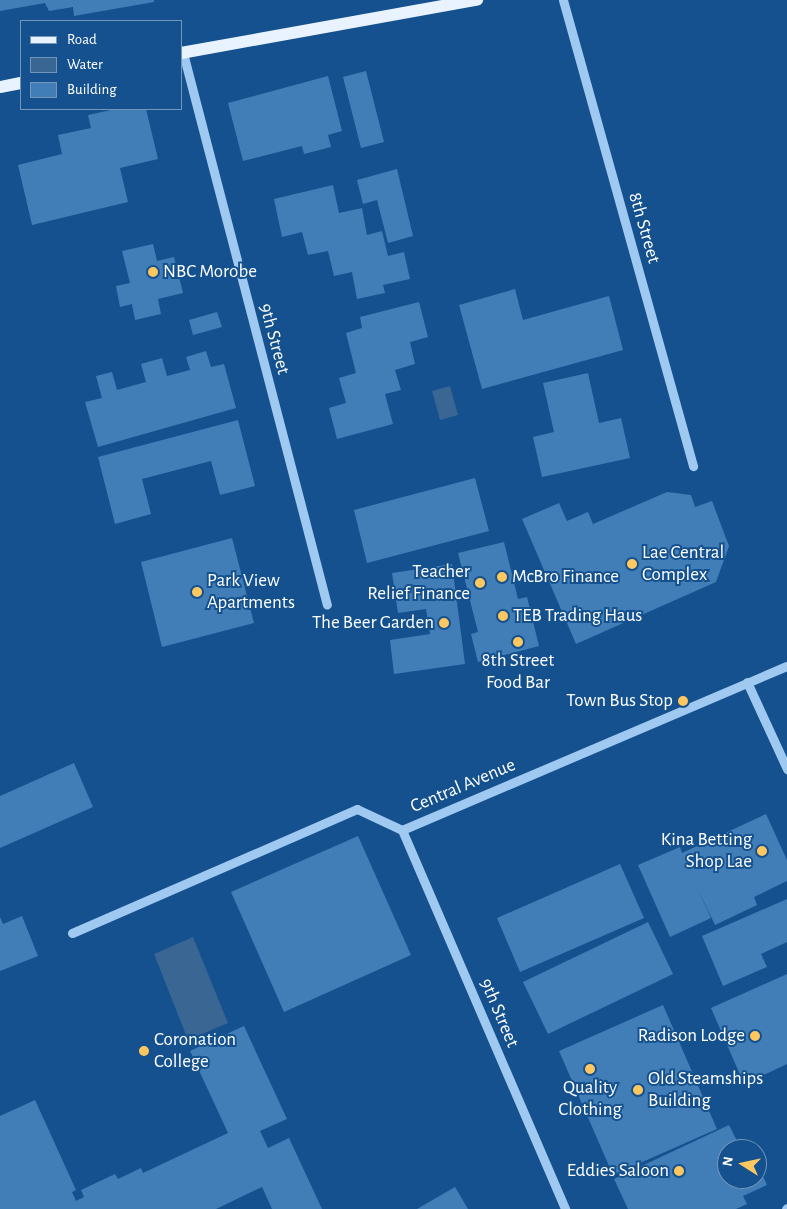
<!DOCTYPE html>
<html>
<head>
<meta charset="utf-8">
<style>
	body { margin:0 }
	#map { position:relative; width:787px; height:1209px; overflow:hidden; background:#14518e; font-family:"Alegreya Sans",sans-serif }
	div>[style] { position:absolute }
	.water>* { inset:0; background:#396692 }
	.building>* { inset:0; background:#417eb8 }
	.minor>* { height:9px; margin:-4.5px; padding:0 4.5px; transform-origin:4.5px; border-radius:4.5px; background:#9fc9f0 }
	.major>* { height:12px; margin:-6px; padding:0 6px; transform-origin:6px; border-radius:6px; background:#e9f3ff }
	.dots>* { width:14px; height:14px; translate:-50% -50%; box-sizing:border-box; border:2px solid #14518e; border-radius:50% }
	span { translate:-50% -50%; white-space:nowrap; text-align:center; line-height:1.15; -webkit-text-stroke:4px #14518e; paint-order:stroke }
	.street-label { font-size:19px; color:#fff }
	.poi-label { font-size:19px; color:#fff }
	.left { translate:0 -50%; text-align:left }
	.right { translate:-100% -50%; text-align:right }
	.legend { position:absolute; left:20px; top:20px; width:162px; height:90px; box-sizing:border-box; background:#14518e; border:1px solid #7297bb; margin:0; padding:6px 9px; list-style:none; font-size:15px; color:#fff }
	.legend li { display:flex; align-items:center; gap:10px; height:25px }
	.legend b { width:25px; border:1px solid #7297bb }
	.north { position:absolute; left:717px; top:1139px; width:50px; height:50px; box-sizing:border-box; background:#14518e; border:1px solid #7297bb; border-radius:50%; rotate:280deg; font-size:14px; font-weight:700; line-height:20px; text-align:center; color:#fff }
	.north::after { content:''; display:block; margin:auto; width:18px; height:22px; background:#ffc75f; clip-path:polygon(50% 0,100% 100%,50% 72%,0 100%) }
</style>
</head>
<body>
<div id="map">
	<div class="water">
		<i style="clip-path:polygon(450px 386px,458px 415px,440px 420px,432px 391px)"></i>
		<i style="clip-path:polygon(193px 937px,228px 1023px,188px 1040px,154px 954px)"></i>
	</div>
	<div class="building">
		<i style="clip-path:polygon(0 0,154px 0,154px 2px,74px 16px,73px 7px,49px 11px,45px 3px,0 11px)"></i>
		<i style="clip-path:polygon(366px 71px,384px 142px,361px 148px,343px 77px)"></i>
		<i style="clip-path:polygon(328px 76px,342px 131px,328px 135px,331px 147px,304px 154px,302px 146px,243px 161px,228px 103px)"></i>
		<i style="clip-path:polygon(116px 109px,146px 109px,158px 159px,120px 168px,128px 202px,32px 225px,18px 165px,62px 154px,58px 135px,91px 128px,88px 115px)"></i>
		<i style="clip-path:polygon(397px 169px,413px 236px,388px 243px,377px 200px,363px 204px,357px 180px)"></i>
		<i style="clip-path:polygon(333px 185px,339px 213px,362px 208px,367px 235px,382px 231px,388px 256px,404px 252px,410px 279px,383px 285px,385px 293px,357px 299px,352px 272px,334px 276px,328px 251px,308px 255px,302px 232px,282px 237px,274px 199px)"></i>
		<i style="clip-path:polygon(153px 244px,157px 261px,174px 257px,183px 293px,158px 299px,161px 314px,135px 320px,132px 304px,120px 307px,116px 286px,130px 283px,122px 251px)"></i>
		<i style="clip-path:polygon(515px 289px,523px 320px,609px 296px,623px 350px,482px 389px,459px 305px)"></i>
		<i style="clip-path:polygon(419px 302px,428px 337px,410px 342px,415px 364px,395px 370px,401px 390px,385px 394px,393px 424px,337px 439px,329px 408px,346px 403px,339px 378px,356px 373px,346px 333px,362px 328px,360px 317px)"></i>
		<i style="clip-path:polygon(217px 312px,222px 327px,193px 335px,189px 320px)"></i>
		<i style="clip-path:polygon(206px 351px,211px 367px,224px 364px,236px 408px,98px 447px,85px 402px,102px 398px,96px 376px,112px 372px,117px 390px,146px 382px,141px 364px,162px 358px,167px 376px,190px 370px,186px 357px)"></i>
		<i style="clip-path:polygon(588px 373px,599px 423px,621px 418px,630px 458px,542px 477px,533px 437px,554px 432px,543px 383px)"></i>
		<i style="clip-path:polygon(238px 420px,255px 486px,220px 495px,211px 461px,142px 479px,151px 514px,115px 524px,98px 457px)"></i>
		<i style="clip-path:polygon(475px 478px,489px 531px,367px 563px,354px 510px)"></i>
		<i style="clip-path:polygon(667px 492px,691px 495px,695px 507px,712px 501px,729px 546px,716px 582px,576px 644px,522px 519px,559px 503px,567px 521px,588px 512px,593px 524px)"></i>
		<i style="clip-path:polygon(232px 538px,254px 623px,162px 647px,141px 562px)"></i>
		<i style="clip-path:polygon(504px 542px,518px 599px,527px 597px,539px 646px,478px 662px,471px 634px,478px 632px,458px 553px)"></i>
		<i style="clip-path:polygon(452px 564px,465px 664px,394px 674px,390px 640px,430px 634px,426px 609px,398px 613px,392px 573px)"></i>
		<i style="clip-path:polygon(74px 763px,93px 807px,0 848px,0 796px)"></i>
		<i style="clip-path:polygon(766px 814px,787px 860px,787px 881px,754px 897px,757px 905px,715px 925px,697px 887px,711px 918px,670px 937px,638px 865px,680px 847px,682px 853px)"></i>
		<i style="clip-path:polygon(358px 836px,411px 955px,284px 1012px,231px 892px)"></i>
		<i style="clip-path:polygon(620px 864px,644px 918px,520px 972px,497px 918px)"></i>
		<i style="clip-path:polygon(787px 899px,787px 942px,761px 954px,767px 967px,723px 986px,702px 936px)"></i>
		<i style="clip-path:polygon(22px 916px,38px 956px,0 971px,0 917px,3px 924px)"></i>
		<i style="clip-path:polygon(648px 922px,673px 974px,548px 1034px,523px 982px)"></i>
		<i style="clip-path:polygon(787px 974px,787px 1064px,744px 1084px,711px 1008px)"></i>
		<i style="clip-path:polygon(663px 1005px,717px 1129px,613px 1175px,559px 1051px)"></i>
		<i style="clip-path:polygon(244px 1026px,287px 1119px,260px 1131px,268px 1148px,289px 1138px,322px 1209px,272px 1209px,262px 1187px,216px 1209px,0 1209px,0 1116px,35px 1100px,76px 1190px,72px 1192px,76px 1201px,84px 1197px,81px 1190px,115px 1174px,118px 1179px,141px 1168px,143px 1173px,228px 1133px,190px 1051px)"></i>
		<i style="clip-path:polygon(729px 1125px,738px 1143px,746px 1139px,750px 1149px,727px 1149px,727px 1179px,757px 1179px,757px 1164px,767px 1185px,743px 1196px,747px 1204px,736px 1209px,628px 1209px,614px 1179px)"></i>
		<i style="clip-path:polygon(455px 1187px,468px 1209px,417px 1209px)"></i>
	</div>
	<div class="minor">
		<i style="left:563px;top:0;width:484px;rotate:74.4deg"></i>
		<i style="left:183px;top:53px;width:570px;rotate:75.38deg"></i>
		<i style="left:747px;top:682px;width:96px;rotate:65.3deg"></i>
		<i style="left:402px;top:830px;width:413px;rotate:66.7deg"></i>
		<i style="left:72px;top:933px;width:311px;rotate:-23.5deg"></i>
		<i style="left:357px;top:809px;width:50px;rotate:25deg"></i>
		<i style="left:402px;top:830px;width:418px;rotate:-23.1deg"></i>
		<i style="left:786px;top:1209px;width:1px;rotate:-45deg"></i>
	</div>
	<div class="major">
		<i style="left:181px;top:53px;width:301px;rotate:-10.2deg"></i>
		<i style="left:0;top:87px;width:21px;rotate:-11deg"></i>
	</div>
	<div class="dots">
		<i style="left:153px;top:272px;background:#ffc75f"></i>
		<i style="left:632px;top:564px;background:#ffc75f"></i>
		<i style="left:502px;top:577px;background:#ffc75f"></i>
		<i style="left:480px;top:583px;background:#ffc75f"></i>
		<i style="left:197px;top:592px;background:#ffc75f"></i>
		<i style="left:503px;top:616px;background:#ffc75f"></i>
		<i style="left:444px;top:623px;background:#ffc75f"></i>
		<i style="left:518px;top:642px;background:#ffc75f"></i>
		<i style="left:683px;top:701px;background:#ffc75f"></i>
		<i style="left:762px;top:851px;background:#ffc75f"></i>
		<i style="left:755px;top:1036px;background:#ffc75f"></i>
		<i style="left:144px;top:1051px;background:#ffc75f"></i>
		<i style="left:590px;top:1069px;background:#ffc75f"></i>
		<i style="left:638px;top:1090px;background:#ffc75f"></i>
		<i style="left:679px;top:1171px;background:#ffc75f"></i>
	</div>
	<div class="street-label">
		<span style="left:644px;top:228px;rotate:74deg">8th Street</span>
		<span style="left:274px;top:339px;rotate:75deg">9th Street</span>
		<span style="left:463px;top:786px;rotate:-23deg">Central Avenue</span>
		<span style="left:499px;top:1013px;rotate:67deg">9th Street</span>
	</div>
	<div class="poi-label">
		<span class="left" style="left:163px;top:272px">NBC Morobe</span>
		<span class="left" style="left:642px;top:564px">Lae Central<br>Complex</span>
		<span class="right" style="left:470px;top:583px">Teacher<br>Relief Finance</span>
		<span class="left" style="left:512px;top:577px">McBro Finance</span>
		<span class="left" style="left:207px;top:592px">Park View<br>Apartments</span>
		<span class="left" style="left:513px;top:616px">TEB Trading Haus</span>
		<span class="right" style="left:434px;top:623px">The Beer Garden</span>
		<span style="left:518px;top:672px">8th Street<br>Food Bar</span>
		<span class="right" style="left:673px;top:701px">Town Bus Stop</span>
		<span class="right" style="left:752px;top:851px">Kina Betting<br>Shop Lae</span>
		<span class="right" style="left:745px;top:1036px">Radison Lodge</span>
		<span class="left" style="left:154px;top:1051px">Coronation<br>College</span>
		<span class="left" style="left:648px;top:1090px">Old Steamships<br>Building</span>
		<span style="left:590px;top:1099px">Quality<br>Clothing</span>
		<span class="right" style="left:669px;top:1171px">Eddies Saloon</span>
	</div>
	<ul class="legend">
	<li><b style="height:6px;background:#e9f3ff"></b>Road</li>
	<li><b style="height:14px;background:#396692"></b>Water</li>
	<li><b style="height:14px;background:#417eb8"></b>Building</li>
	</ul>
	<div class="north">N</div>
</div>
</body>
</html>
